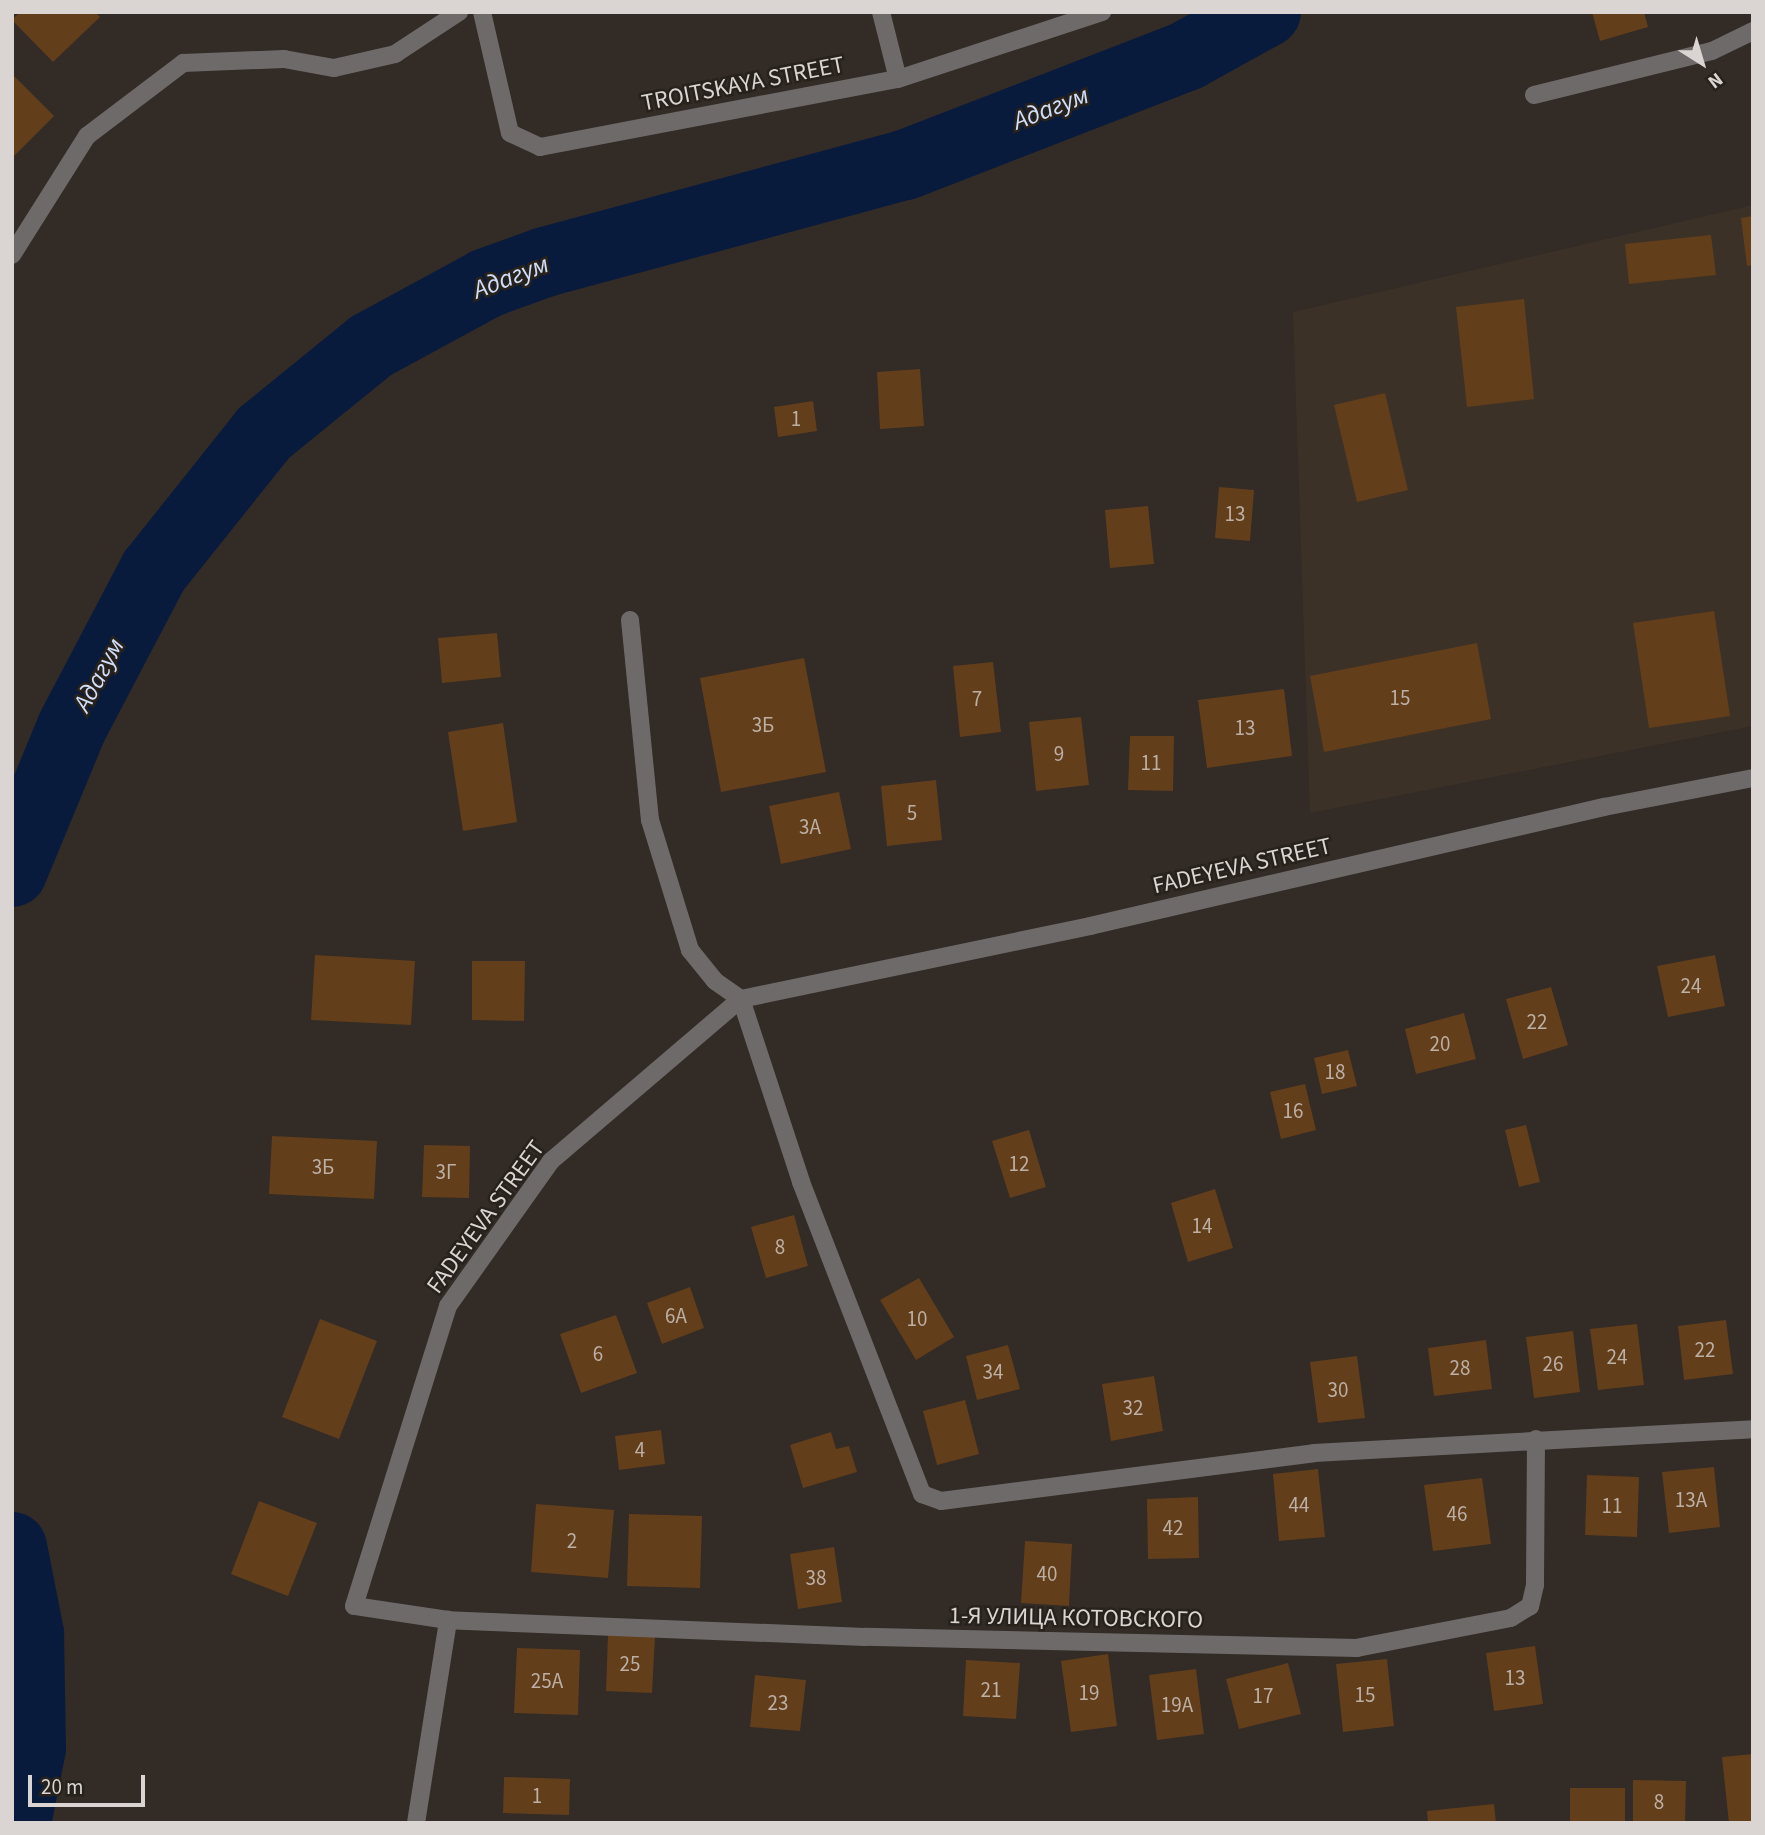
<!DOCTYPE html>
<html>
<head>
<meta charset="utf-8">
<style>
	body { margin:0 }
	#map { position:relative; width:1765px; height:1835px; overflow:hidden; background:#322b26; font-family:"Source Sans 3",sans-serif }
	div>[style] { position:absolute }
	.built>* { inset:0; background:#3c3127 }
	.river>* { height:70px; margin:-35px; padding:0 35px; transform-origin:35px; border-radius:35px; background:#091b3d }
	.building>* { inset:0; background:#633e1b }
	.minor>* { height:18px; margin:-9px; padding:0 9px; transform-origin:9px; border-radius:9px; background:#6f6a6a }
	span { translate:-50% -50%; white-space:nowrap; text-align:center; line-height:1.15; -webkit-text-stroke:5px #28221c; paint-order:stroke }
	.number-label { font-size:21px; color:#bcafa4 }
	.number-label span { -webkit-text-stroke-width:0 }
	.street-label { font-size:24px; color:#dad5d2 }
	.water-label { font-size:26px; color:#cfdef9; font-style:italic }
	.frame { position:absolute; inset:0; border:14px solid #dad5d2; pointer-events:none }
	.north { position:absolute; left:1667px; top:28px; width:70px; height:70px; -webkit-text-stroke:5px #28221c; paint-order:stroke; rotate:143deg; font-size:19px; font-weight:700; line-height:28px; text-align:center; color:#dad5d2 }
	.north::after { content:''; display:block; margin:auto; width:24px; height:32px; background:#dad5d2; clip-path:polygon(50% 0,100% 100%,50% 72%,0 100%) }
	.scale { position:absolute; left:28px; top:1775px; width:117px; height:32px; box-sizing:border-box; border:4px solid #dad5d2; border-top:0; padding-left:9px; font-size:21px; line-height:24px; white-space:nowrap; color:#dad5d2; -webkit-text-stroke:5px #28221c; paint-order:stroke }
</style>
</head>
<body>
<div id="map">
	<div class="built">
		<i style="clip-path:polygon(1753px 205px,1753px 726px,1310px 813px,1293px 312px)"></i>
	</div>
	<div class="river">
		<i style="left:12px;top:872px;width:157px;rotate:-67.5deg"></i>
		<i style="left:72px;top:727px;width:176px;rotate:-62.3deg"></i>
		<i style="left:154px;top:571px;width:176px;rotate:-51.4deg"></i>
		<i style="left:264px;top:433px;width:138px;rotate:-39.1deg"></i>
		<i style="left:371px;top:346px;width:132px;rotate:-28.5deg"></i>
		<i style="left:487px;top:283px;width:62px;rotate:-19.9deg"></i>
		<i style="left:545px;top:262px;width:373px;rotate:-15.1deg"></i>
		<i style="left:905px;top:165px;width:304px;rotate:-21.2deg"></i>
		<i style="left:1188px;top:55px;width:89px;rotate:-28.9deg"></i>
		<i style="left:12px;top:1547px;width:89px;rotate:78.9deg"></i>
		<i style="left:29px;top:1634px;width:114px;rotate:89deg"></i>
		<i style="left:31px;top:1748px;width:76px;rotate:101.3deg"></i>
	</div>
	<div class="building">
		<i style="clip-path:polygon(20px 12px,95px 12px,100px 17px,53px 62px,12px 20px)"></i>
		<i style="clip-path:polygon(1592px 12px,1644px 12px,1648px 27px,1600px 41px)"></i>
		<i style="clip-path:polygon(12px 74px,54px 116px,12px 158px)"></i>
		<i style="clip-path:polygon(1753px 216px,1753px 265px,1747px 266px,1741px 218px)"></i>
		<i style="clip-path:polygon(1711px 235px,1716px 275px,1629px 284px,1625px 244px)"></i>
		<i style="clip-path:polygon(1524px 299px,1534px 399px,1467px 407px,1456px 307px)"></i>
		<i style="clip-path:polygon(920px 369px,924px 426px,880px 429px,877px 372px)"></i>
		<i style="clip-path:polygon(1385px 393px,1408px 490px,1357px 502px,1334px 405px)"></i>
		<i style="clip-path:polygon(813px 401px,817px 431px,778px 437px,774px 407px)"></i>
		<i style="clip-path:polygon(1219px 487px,1254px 490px,1250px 541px,1215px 538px)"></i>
		<i style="clip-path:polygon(1148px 506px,1154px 564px,1110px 568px,1105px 510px)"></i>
		<i style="clip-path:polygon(1714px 611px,1730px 716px,1649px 728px,1633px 623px)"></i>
		<i style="clip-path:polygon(497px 633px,501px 677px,442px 683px,438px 638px)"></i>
		<i style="clip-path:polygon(1477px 643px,1491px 719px,1324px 752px,1310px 676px)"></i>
		<i style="clip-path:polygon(804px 658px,826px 772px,721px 792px,700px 678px)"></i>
		<i style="clip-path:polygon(993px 662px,1001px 732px,960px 737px,953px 666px)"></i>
		<i style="clip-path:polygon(1284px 689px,1292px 756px,1207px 768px,1198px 700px)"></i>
		<i style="clip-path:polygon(1081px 717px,1089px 785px,1036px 791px,1029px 722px)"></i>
		<i style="clip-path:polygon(503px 723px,517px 822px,463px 831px,448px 732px)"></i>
		<i style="clip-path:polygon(1130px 736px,1174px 736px,1173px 791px,1128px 790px)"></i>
		<i style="clip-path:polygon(936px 780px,942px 840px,887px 846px,881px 786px)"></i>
		<i style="clip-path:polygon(839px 792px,851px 849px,781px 864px,769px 806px)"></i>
		<i style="clip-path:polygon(315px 955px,415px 961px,411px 1025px,311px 1020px)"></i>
		<i style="clip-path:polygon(1715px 955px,1725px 1006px,1668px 1017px,1657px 966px)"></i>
		<i style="clip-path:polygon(472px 961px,525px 961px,524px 1021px,472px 1020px)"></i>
		<i style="clip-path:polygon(1551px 987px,1568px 1045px,1523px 1059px,1506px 999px)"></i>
		<i style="clip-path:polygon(1464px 1013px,1476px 1059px,1416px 1074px,1405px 1029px)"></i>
		<i style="clip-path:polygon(1348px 1050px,1357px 1086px,1322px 1094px,1314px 1058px)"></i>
		<i style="clip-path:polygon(1305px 1084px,1316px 1130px,1281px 1139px,1270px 1092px)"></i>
		<i style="clip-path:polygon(1526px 1125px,1540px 1182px,1519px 1187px,1505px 1130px)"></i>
		<i style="clip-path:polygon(1029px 1130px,1046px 1187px,1010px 1198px,992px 1141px)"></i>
		<i style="clip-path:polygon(272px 1136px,377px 1141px,374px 1199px,269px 1194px)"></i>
		<i style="clip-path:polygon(424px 1145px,470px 1146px,469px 1198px,422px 1197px)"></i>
		<i style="clip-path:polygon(1215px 1189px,1233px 1248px,1188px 1262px,1171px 1203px)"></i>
		<i style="clip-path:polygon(794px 1215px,808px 1266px,766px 1278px,751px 1227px)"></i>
		<i style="clip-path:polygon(919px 1278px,954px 1337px,916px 1360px,880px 1300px)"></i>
		<i style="clip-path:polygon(690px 1287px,704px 1328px,662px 1344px,647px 1303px)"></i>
		<i style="clip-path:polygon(616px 1315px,637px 1373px,581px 1393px,560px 1334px)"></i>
		<i style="clip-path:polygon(320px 1319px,377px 1341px,339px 1439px,282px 1417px)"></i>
		<i style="clip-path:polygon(1726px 1320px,1733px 1374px,1684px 1380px,1678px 1326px)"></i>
		<i style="clip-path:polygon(1637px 1324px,1644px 1385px,1598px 1390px,1590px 1329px)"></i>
		<i style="clip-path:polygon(1573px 1331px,1580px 1392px,1534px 1398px,1526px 1337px)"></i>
		<i style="clip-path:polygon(1486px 1340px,1492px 1389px,1434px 1396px,1428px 1348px)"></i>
		<i style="clip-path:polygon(1008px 1345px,1020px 1389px,977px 1400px,966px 1356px)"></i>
		<i style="clip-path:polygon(1357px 1356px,1365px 1418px,1318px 1423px,1310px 1362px)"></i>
		<i style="clip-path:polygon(1154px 1376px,1163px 1431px,1111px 1441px,1102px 1384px)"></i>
		<i style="clip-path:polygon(965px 1400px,979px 1454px,937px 1465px,923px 1411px)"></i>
		<i style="clip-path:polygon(661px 1430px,665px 1464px,619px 1470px,615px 1436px)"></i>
		<i style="clip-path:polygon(831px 1432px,836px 1449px,849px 1446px,857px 1472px,803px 1488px,790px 1445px)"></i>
		<i style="clip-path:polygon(1714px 1467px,1720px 1527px,1669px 1533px,1662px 1472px)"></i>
		<i style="clip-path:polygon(1318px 1469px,1325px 1537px,1279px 1541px,1273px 1474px)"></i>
		<i style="clip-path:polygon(1587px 1475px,1639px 1477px,1637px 1537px,1585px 1535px)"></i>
		<i style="clip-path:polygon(1482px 1478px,1491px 1544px,1433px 1551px,1424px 1485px)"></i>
		<i style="clip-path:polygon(1198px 1497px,1199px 1558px,1148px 1559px,1147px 1499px)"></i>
		<i style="clip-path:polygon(259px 1501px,317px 1523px,288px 1596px,231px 1574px)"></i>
		<i style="clip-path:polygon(536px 1504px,614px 1510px,608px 1578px,531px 1572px)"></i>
		<i style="clip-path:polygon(629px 1514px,702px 1516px,700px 1588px,627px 1586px)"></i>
		<i style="clip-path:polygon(1025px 1541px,1072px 1544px,1069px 1606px,1021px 1603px)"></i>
		<i style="clip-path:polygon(834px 1547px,842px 1602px,798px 1609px,790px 1554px)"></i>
		<i style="clip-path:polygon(608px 1634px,655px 1636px,652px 1693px,606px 1691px)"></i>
		<i style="clip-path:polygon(1535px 1646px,1543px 1704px,1494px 1711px,1486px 1653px)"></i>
		<i style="clip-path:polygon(517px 1648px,580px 1650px,578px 1715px,514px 1713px)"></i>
		<i style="clip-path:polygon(1108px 1654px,1117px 1726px,1071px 1732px,1061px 1661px)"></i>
		<i style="clip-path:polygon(1387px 1659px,1394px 1726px,1343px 1732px,1336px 1664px)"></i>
		<i style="clip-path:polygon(966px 1660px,1020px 1663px,1016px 1719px,963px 1716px)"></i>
		<i style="clip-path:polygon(1288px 1663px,1301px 1714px,1239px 1729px,1226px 1679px)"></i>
		<i style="clip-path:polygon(1196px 1669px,1204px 1734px,1157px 1740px,1149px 1675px)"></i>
		<i style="clip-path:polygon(755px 1675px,806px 1680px,800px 1731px,750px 1727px)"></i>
		<i style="clip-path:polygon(1753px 1754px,1753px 1823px,1729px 1823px,1722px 1757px)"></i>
		<i style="clip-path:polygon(504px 1777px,570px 1779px,569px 1815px,503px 1813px)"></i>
		<i style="clip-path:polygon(1633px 1780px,1686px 1781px,1685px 1823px,1633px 1823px)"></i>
		<i style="clip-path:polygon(1570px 1788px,1625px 1788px,1625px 1823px,1570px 1823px)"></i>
		<i style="clip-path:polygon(1494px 1804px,1496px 1823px,1428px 1823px,1427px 1811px)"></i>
	</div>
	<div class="minor">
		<i style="left:482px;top:12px;width:124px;rotate:77deg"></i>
		<i style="left:510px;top:133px;width:33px;rotate:25deg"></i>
		<i style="left:540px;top:147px;width:364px;rotate:-10.8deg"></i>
		<i style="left:898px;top:79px;width:215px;rotate:-18.2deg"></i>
		<i style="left:881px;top:12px;width:69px;rotate:75.8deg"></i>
		<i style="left:1534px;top:95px;width:183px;rotate:-13.9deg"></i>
		<i style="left:1712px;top:51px;width:46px;rotate:-26deg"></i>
		<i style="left:12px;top:255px;width:141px;rotate:-57.8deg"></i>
		<i style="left:87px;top:136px;width:121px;rotate:-37.2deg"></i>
		<i style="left:183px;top:63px;width:101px;rotate:-2.3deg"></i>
		<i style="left:284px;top:59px;width:51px;rotate:10.2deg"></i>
		<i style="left:334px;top:68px;width:63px;rotate:-12.9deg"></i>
		<i style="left:395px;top:54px;width:77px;rotate:-33.3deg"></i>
		<i style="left:630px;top:620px;width:201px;rotate:84.3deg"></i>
		<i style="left:650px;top:820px;width:136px;rotate:72.9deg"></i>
		<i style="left:690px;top:950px;width:40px;rotate:51deg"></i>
		<i style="left:715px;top:981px;width:32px;rotate:35deg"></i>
		<i style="left:741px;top:999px;width:193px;rotate:71.8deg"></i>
		<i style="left:801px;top:1182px;width:335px;rotate:68.8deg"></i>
		<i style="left:922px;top:1494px;width:20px;rotate:20deg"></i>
		<i style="left:941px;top:1501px;width:376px;rotate:-7.3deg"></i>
		<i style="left:1314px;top:1453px;width:440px;rotate:-3.1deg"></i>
		<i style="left:1536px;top:1439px;width:146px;rotate:90.4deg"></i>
		<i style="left:1535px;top:1585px;width:22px;rotate:103deg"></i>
		<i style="left:1530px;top:1606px;width:22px;rotate:148deg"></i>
		<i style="left:1511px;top:1618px;width:157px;rotate:169deg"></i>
		<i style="left:1357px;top:1648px;width:492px;rotate:-178.7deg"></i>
		<i style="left:865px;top:1637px;width:417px;rotate:-177.7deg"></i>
		<i style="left:448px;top:1620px;width:95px;rotate:-171.5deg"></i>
		<i style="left:354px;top:1606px;width:314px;rotate:-72.6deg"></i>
		<i style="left:448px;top:1306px;width:178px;rotate:-54.6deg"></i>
		<i style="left:551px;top:1161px;width:250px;rotate:-40.5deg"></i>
		<i style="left:741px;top:999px;width:357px;rotate:-11.8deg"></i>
		<i style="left:1090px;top:926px;width:528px;rotate:-13.04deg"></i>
		<i style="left:1604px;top:807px;width:152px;rotate:-11deg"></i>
		<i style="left:416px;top:1823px;width:206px;rotate:-81deg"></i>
	</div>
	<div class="number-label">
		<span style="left:796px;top:419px">1</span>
		<span style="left:1235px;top:514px">13</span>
		<span style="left:1400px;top:698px">15</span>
		<span style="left:977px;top:699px">7</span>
		<span style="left:763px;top:725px">3Б</span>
		<span style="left:1245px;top:728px">13</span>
		<span style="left:1059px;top:754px">9</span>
		<span style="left:1151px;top:763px">11</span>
		<span style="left:912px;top:813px">5</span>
		<span style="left:810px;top:827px">3А</span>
		<span style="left:1691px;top:986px">24</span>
		<span style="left:1537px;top:1022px">22</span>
		<span style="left:1440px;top:1044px">20</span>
		<span style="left:1335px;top:1072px">18</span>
		<span style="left:1293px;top:1111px">16</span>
		<span style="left:1019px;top:1164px">12</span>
		<span style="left:323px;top:1167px">3Б</span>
		<span style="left:446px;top:1172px">3Г</span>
		<span style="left:1202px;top:1226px">14</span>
		<span style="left:780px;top:1247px">8</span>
		<span style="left:676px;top:1316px">6А</span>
		<span style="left:917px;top:1319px">10</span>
		<span style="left:1705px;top:1350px">22</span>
		<span style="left:598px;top:1354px">6</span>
		<span style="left:1617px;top:1357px">24</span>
		<span style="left:1553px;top:1364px">26</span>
		<span style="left:1460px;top:1368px">28</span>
		<span style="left:993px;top:1372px">34</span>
		<span style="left:1338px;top:1390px">30</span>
		<span style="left:1133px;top:1408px">32</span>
		<span style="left:640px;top:1450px">4</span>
		<span style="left:1691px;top:1500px">13А</span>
		<span style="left:1299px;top:1505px">44</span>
		<span style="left:1612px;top:1506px">11</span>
		<span style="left:1457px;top:1514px">46</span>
		<span style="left:1173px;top:1528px">42</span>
		<span style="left:572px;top:1541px">2</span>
		<span style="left:1047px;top:1574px">40</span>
		<span style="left:816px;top:1578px">38</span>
		<span style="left:630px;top:1664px">25</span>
		<span style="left:1515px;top:1678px">13</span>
		<span style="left:547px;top:1681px">25А</span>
		<span style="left:991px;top:1690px">21</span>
		<span style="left:1089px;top:1693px">19</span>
		<span style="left:1365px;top:1695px">15</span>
		<span style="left:1263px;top:1696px">17</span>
		<span style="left:778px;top:1703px">23</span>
		<span style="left:1177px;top:1705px">19А</span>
		<span style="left:537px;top:1796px">1</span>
		<span style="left:1659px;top:1802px">8</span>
	</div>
	<div class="street-label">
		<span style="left:743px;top:84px;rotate:-11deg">TROITSKAYA STREET</span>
		<span style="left:1242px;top:866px;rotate:-13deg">FADEYEVA STREET</span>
		<span style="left:486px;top:1217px;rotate:-54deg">FADEYEVA STREET</span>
		<span style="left:1076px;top:1618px;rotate:1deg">1-Я УЛИЦА КОТОВСКОГО</span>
	</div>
	<div class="water-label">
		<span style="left:1051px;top:108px;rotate:-21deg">Адагум</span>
		<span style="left:511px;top:277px;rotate:-21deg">Адагум</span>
		<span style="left:99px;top:675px;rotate:-62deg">Адагум</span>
	</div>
	<div class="frame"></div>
	<div class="north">N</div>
	<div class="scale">20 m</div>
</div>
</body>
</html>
